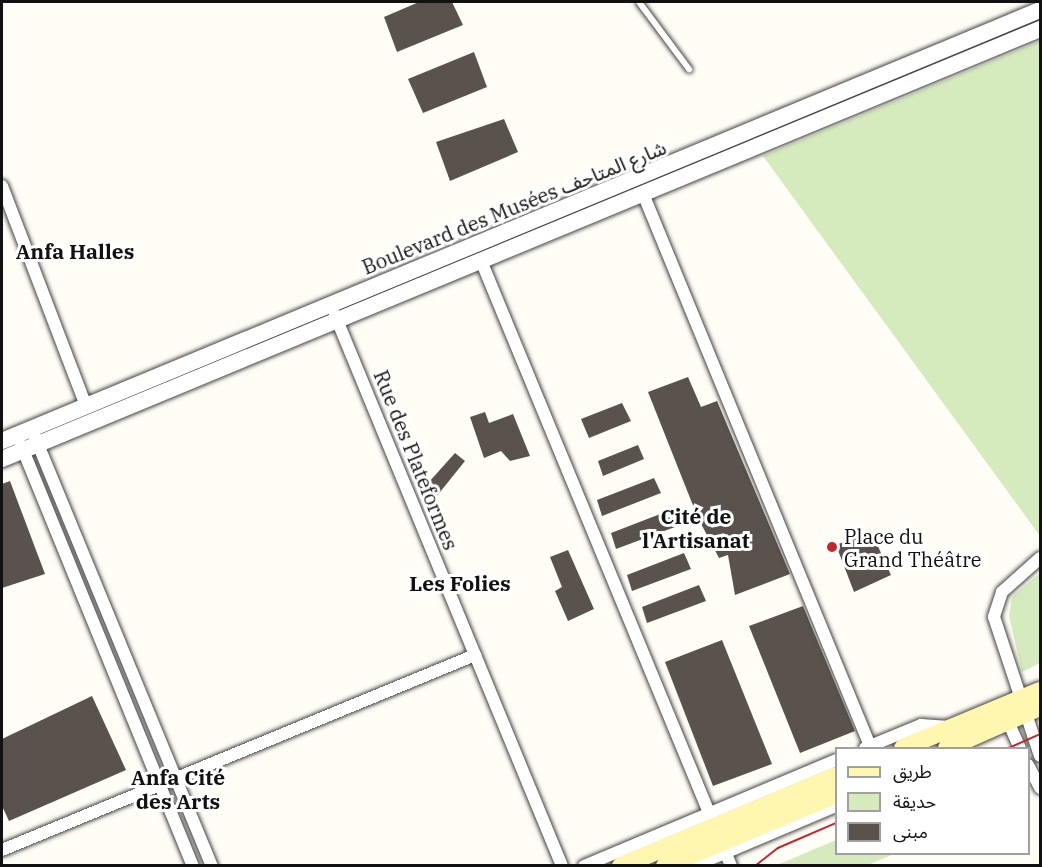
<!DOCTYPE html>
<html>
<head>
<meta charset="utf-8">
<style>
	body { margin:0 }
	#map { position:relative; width:1042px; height:867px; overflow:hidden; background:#fffdf5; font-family:"IBM Plex Serif","Noto Sans Arabic",serif }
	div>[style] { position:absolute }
	.green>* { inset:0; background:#d5ebbd }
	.building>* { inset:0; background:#5a524d }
	.roads { filter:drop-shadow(0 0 2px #444) drop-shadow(0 0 2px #444) }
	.service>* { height:6px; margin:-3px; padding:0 3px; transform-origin:3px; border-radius:3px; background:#fff }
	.minor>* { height:12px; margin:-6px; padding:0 6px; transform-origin:6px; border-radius:6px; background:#fff }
	.tertiary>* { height:16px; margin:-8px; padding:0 8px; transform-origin:8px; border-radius:8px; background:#fff }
	.secondary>* { height:18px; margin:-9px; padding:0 9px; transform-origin:9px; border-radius:9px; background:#fff6b0 }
	.tram>* { height:1.5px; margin:-0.75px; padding:0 0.75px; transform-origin:0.75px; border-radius:0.75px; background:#c4262e }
	.dots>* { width:16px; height:16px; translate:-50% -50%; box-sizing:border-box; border:3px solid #fff; border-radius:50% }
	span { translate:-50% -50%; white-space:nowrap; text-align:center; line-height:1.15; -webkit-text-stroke:6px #fff; paint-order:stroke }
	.street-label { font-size:20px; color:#111 }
	.poi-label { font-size:20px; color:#111 }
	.left { translate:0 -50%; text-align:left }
	.neighbourhood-label { font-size:21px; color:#111; font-weight:700 }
	.frame { position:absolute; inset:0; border:3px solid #111; pointer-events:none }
	.legend { position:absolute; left:835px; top:747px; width:195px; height:108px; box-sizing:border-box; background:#fff; border:2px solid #a0a0a0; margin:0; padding:8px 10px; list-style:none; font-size:18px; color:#111 }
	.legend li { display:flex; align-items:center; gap:12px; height:30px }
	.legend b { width:30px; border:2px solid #a0a0a0 }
</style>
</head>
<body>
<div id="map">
	<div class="green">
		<i style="clip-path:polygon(1040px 41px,1040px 536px,763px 156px)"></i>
		<i style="clip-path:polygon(1040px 573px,1040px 663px,1022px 672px,1009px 616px,1012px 597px)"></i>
		<i style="clip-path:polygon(836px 840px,836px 854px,894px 854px,868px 865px,777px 865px)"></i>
	</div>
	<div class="building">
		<i style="clip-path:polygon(419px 2px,452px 2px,463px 25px,397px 52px,384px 17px)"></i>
		<i style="clip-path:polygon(474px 52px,487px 87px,423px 113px,408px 79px)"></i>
		<i style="clip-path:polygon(504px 119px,518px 152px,450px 181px,436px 142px)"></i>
		<i style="clip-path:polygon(688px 377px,701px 407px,717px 401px,790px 574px,735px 595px,728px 555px,719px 558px,698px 518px,648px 392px)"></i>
		<i style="clip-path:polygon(622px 403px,631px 421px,589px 438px,581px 419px)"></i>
		<i style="clip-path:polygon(485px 412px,489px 423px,513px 414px,530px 456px,510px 461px,501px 451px,484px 458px,470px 417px)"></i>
		<i style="clip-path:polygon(638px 445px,644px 459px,603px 476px,598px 461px)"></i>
		<i style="clip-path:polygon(455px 453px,465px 461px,432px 502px,420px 492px)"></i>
		<i style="clip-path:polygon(654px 478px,661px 493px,602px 516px,597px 500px)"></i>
		<i style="clip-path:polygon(10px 481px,45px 574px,2px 588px,2px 484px)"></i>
		<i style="clip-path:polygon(668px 511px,675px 527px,616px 549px,611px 533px)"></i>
		<i style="clip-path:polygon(871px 531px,891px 575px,854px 592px,836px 545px)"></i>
		<i style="clip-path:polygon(568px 550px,594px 609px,568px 621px,555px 591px,562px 587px,550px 557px)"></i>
		<i style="clip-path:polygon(684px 553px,691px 569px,632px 591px,627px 575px)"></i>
		<i style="clip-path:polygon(699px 585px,706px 601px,647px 623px,642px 607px)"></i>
		<i style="clip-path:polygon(803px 606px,855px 731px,800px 753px,749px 626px)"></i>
		<i style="clip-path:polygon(722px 640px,772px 764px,713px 786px,665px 662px)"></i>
		<i style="clip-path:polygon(92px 696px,126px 770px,9px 821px,2px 806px,2px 739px)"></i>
	</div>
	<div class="roads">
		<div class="service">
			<i style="left:639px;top:2px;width:84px;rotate:53.3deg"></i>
		</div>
		<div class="minor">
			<i style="left:2px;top:186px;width:235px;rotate:69.1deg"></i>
			<i style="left:644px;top:196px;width:595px;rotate:67.66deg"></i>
			<i style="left:482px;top:263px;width:652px;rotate:67.56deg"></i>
			<i style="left:335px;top:315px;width:596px;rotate:67.61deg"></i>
			<i style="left:35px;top:437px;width:464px;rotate:67.6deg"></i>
			<i style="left:21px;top:445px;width:455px;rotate:67.8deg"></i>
			<i style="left:1040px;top:558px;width:51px;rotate:138.2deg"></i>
			<i style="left:1002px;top:592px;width:26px;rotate:108deg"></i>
			<i style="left:994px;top:617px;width:146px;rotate:71.7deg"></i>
			<i style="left:1006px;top:717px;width:34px;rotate:66deg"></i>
			<i style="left:865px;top:748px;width:61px;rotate:-22.3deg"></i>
			<i style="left:921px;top:725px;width:32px;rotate:4deg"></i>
			<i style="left:1028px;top:765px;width:26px;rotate:62deg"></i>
			<i style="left:2px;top:850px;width:512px;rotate:-22.4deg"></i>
			<i style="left:584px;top:866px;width:273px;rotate:-22.8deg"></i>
			<i style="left:694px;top:866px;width:154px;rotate:-22.9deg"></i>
		</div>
		<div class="tertiary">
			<i style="left:2px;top:441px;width:1124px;rotate:-22.55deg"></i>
			<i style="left:2px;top:459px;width:1124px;rotate:-22.5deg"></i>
		</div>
		<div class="secondary">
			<i style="left:903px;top:748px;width:148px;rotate:-22.6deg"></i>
			<i style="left:947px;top:748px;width:102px;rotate:-23.8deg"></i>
			<i style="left:621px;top:866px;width:233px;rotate:-22.7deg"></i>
			<i style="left:665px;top:866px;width:186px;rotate:-22.8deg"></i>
		</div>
	</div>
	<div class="tram">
		<i style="left:1009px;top:748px;width:34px;rotate:-24deg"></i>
		<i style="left:755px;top:866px;width:29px;rotate:-38deg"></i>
		<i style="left:778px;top:848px;width:63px;rotate:-23.3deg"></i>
	</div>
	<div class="dots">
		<i style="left:832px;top:547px;background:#c4262e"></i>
	</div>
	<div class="street-label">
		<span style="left:514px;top:207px;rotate:-22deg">Boulevard des Musées شارع المتاحف</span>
		<span style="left:416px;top:460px;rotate:68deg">Rue des Plateformes</span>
	</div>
	<div class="poi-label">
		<span class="left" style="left:844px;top:548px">Place du<br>Grand Théâtre</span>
	</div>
	<div class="neighbourhood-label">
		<span style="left:75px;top:251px">Anfa Halles</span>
		<span style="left:696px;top:528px">Cité de<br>l'Artisanat</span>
		<span style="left:460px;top:583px">Les Folies</span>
		<span style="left:178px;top:789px">Anfa Cité<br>des Arts</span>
	</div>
	<div class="frame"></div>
	<ul class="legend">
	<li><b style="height:8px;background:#fff6b0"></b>طريق</li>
	<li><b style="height:16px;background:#d5ebbd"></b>حديقة</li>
	<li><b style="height:16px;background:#5a524d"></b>مبنى</li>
	</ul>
</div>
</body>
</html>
